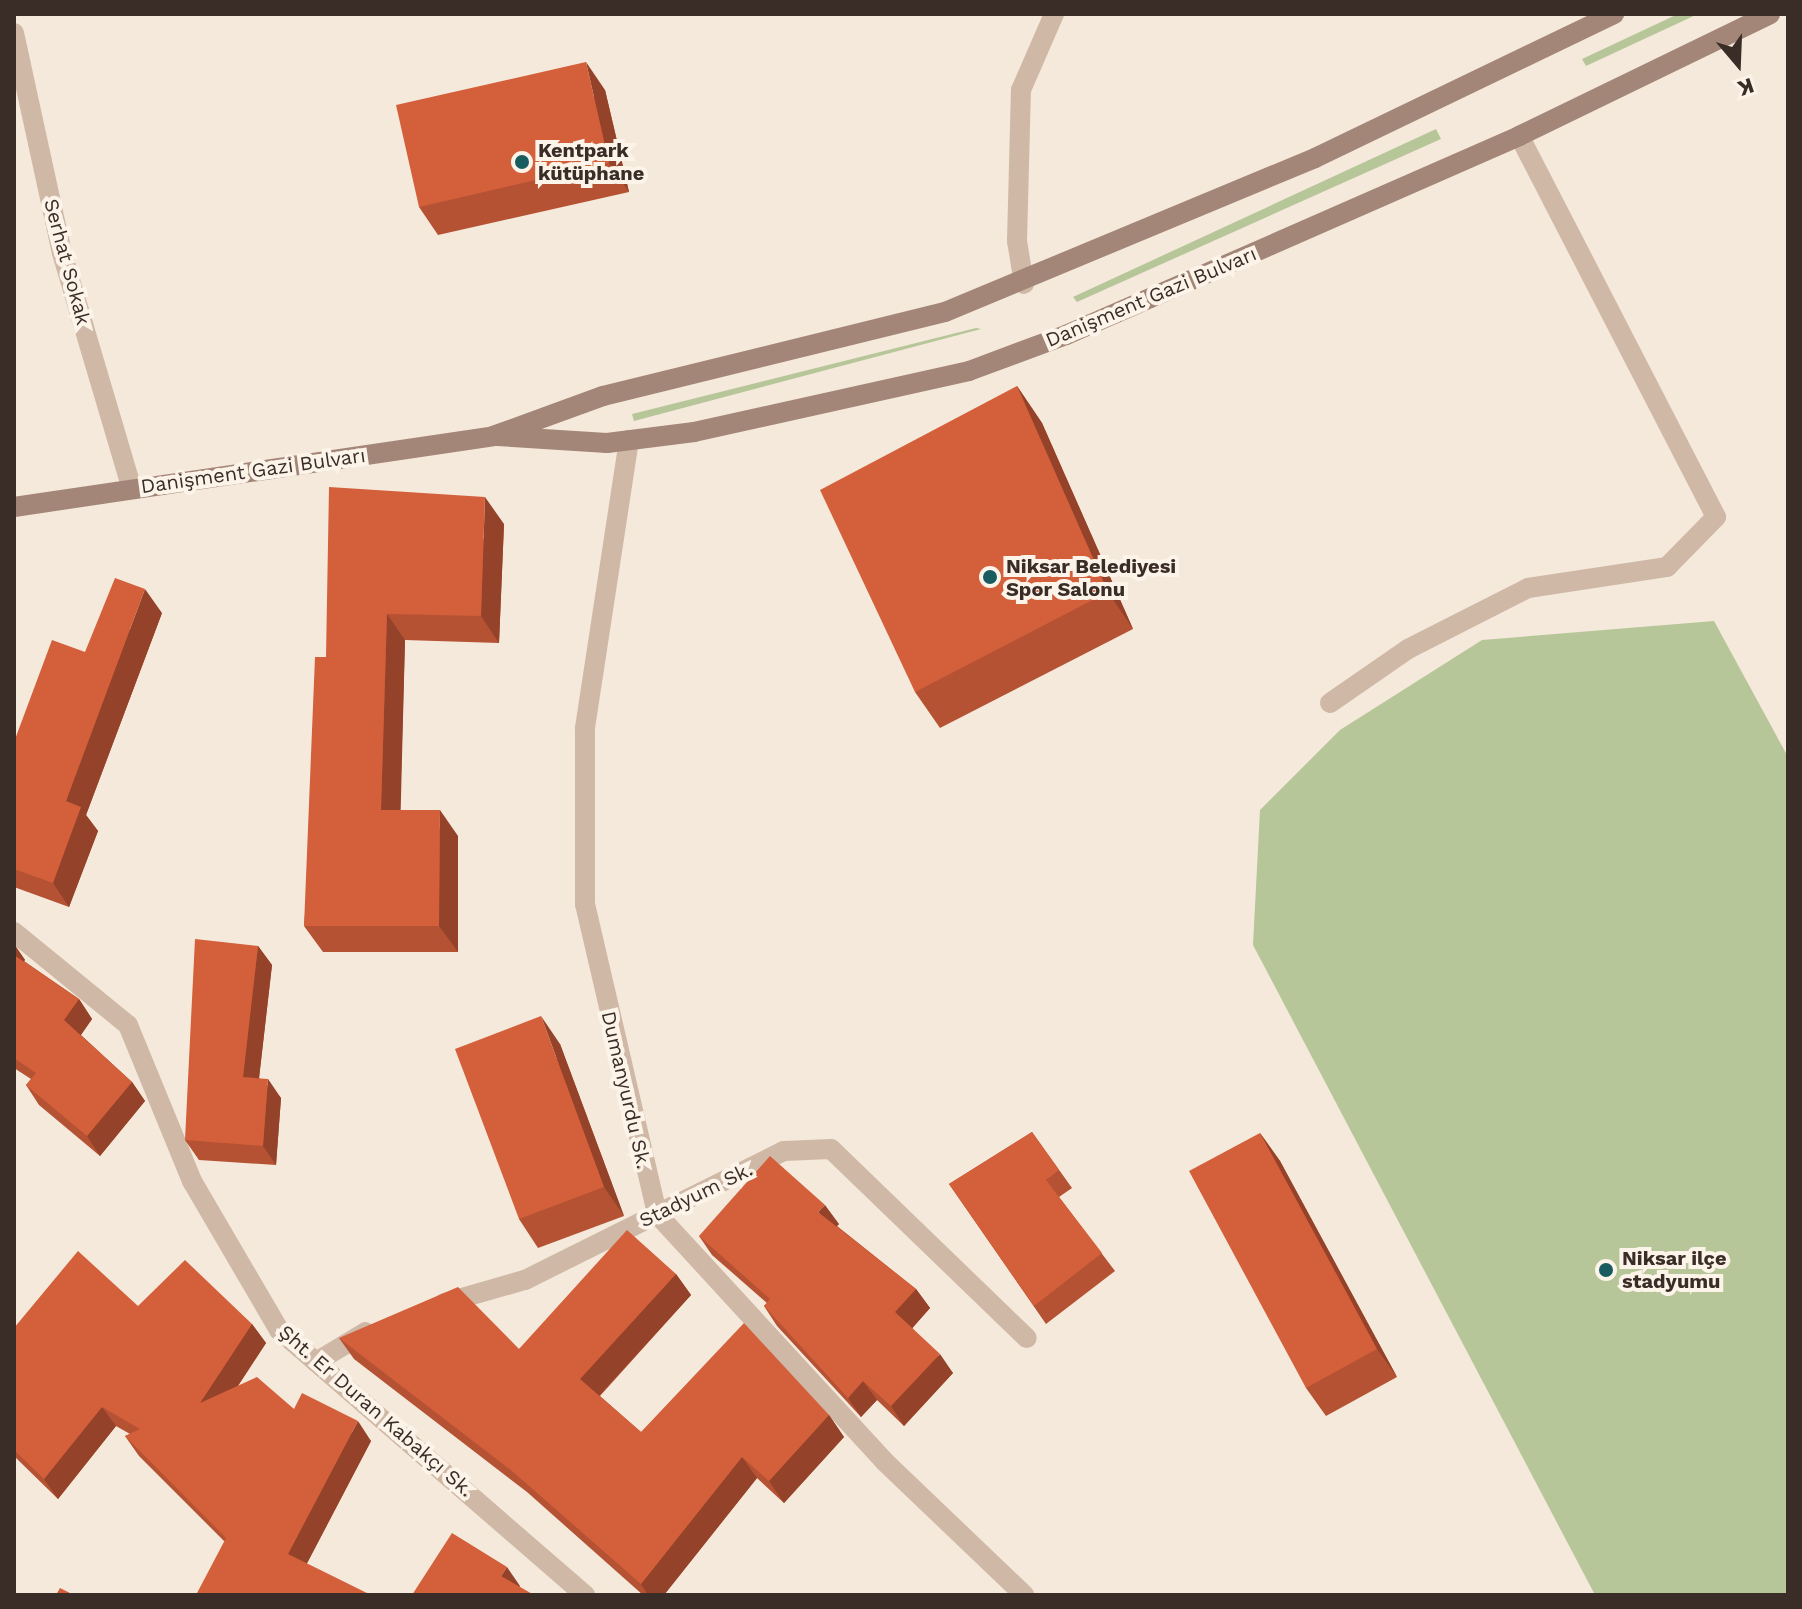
<!DOCTYPE html>
<html>
<head>
<meta charset="utf-8">
<style>
	body { margin:0 }
	#map { position:relative; width:1802px; height:1609px; overflow:hidden; background:#f5e9db; font-family:"Work Sans",sans-serif }
	div>[style] { position:absolute }
	.green>* { inset:0; background:#b7c699 }
	.service>* { height:20px; margin:-10px; padding:0 10px; transform-origin:10px; border-radius:10px; background:#cfb8a6 }
	.minor>* { height:20px; margin:-10px; padding:0 10px; transform-origin:10px; border-radius:10px; background:#cfb8a6 }
	.secondary>* { height:20px; margin:-10px; padding:0 10px; transform-origin:10px; border-radius:10px; background:#a38677 }
	.wall>* { inset:0; background:#b55233 }
	.shaded-wall>* { inset:0; background:#944229 }
	.building>* { inset:0; background:#d35f3b }
	.dots>* { width:22px; height:22px; translate:-50% -50%; box-sizing:border-box; border:4px solid #fcf3e9; border-radius:50% }
	span { translate:-50% -50%; white-space:nowrap; text-align:center; line-height:1.15; -webkit-text-stroke:8px #fcf3e9; paint-order:stroke }
	.poi-label { font-size:20px; color:#3a2d27; font-weight:700 }
	.left { translate:0 -50%; text-align:left }
	.street-label { font-size:20px; color:#3a2d27 }
	.frame { position:absolute; inset:0; border:16px solid #3a2d27; pointer-events:none }
	.north { position:absolute; left:1698px; top:24px; width:80px; height:80px; -webkit-text-stroke:6px #fcf3e9; paint-order:stroke; rotate:161deg; font-size:22px; font-weight:700; line-height:32px; text-align:center; color:#3a2d27 }
	.north::after { content:''; display:block; margin:auto; width:28px; height:36px; background:#3a2d27; clip-path:polygon(50% 0,100% 100%,50% 72%,0 100%) }
</style>
</head>
<body>
<div id="map">
	<div class="green">
		<i style="clip-path:polygon(1678px 14px,1698px 14px,1586px 66px,1582px 59px)"></i>
		<i style="clip-path:polygon(1436px 129px,1441px 139px,1077px 302px,1073px 297px)"></i>
		<i style="clip-path:polygon(981px 329px,634px 421px,632px 414px,976px 328px)"></i>
		<i style="clip-path:polygon(1714px 621px,1788px 757px,1788px 1595px,1595px 1595px,1253px 945px,1260px 810px,1340px 730px,1482px 640px)"></i>
	</div>
	<div class="service">
		<i style="left:629px;top:440px;width:292px;rotate:98.7deg"></i>
		<i style="left:585px;top:729px;width:175px;rotate:90deg"></i>
		<i style="left:585px;top:904px;width:318px;rotate:76.9deg"></i>
		<i style="left:657px;top:1214px;width:335px;rotate:47.4deg"></i>
		<i style="left:884px;top:1461px;width:194px;rotate:43.7deg"></i>
		<i style="left:444px;top:1303px;width:84px;rotate:-15.9deg"></i>
		<i style="left:525px;top:1280px;width:289px;rotate:-26.5deg"></i>
		<i style="left:784px;top:1151px;width:47px;rotate:-2.4deg"></i>
		<i style="left:831px;top:1149px;width:272px;rotate:44deg"></i>
		<i style="left:316px;top:1362px;width:58px;rotate:-31deg"></i>
	</div>
	<div class="minor">
		<i style="left:14px;top:33px;width:225px;rotate:77.7deg"></i>
		<i style="left:62px;top:253px;width:246px;rotate:73.5deg"></i>
		<i style="left:1024px;top:284px;width:44px;rotate:-99.2deg"></i>
		<i style="left:1017px;top:241px;width:151px;rotate:-88.5deg"></i>
		<i style="left:1021px;top:90px;width:83px;rotate:-66.5deg"></i>
		<i style="left:1330px;top:703px;width:95px;rotate:-34.7deg"></i>
		<i style="left:1408px;top:649px;width:135px;rotate:-26.9deg"></i>
		<i style="left:1528px;top:588px;width:141px;rotate:-8.6deg"></i>
		<i style="left:1667px;top:567px;width:70px;rotate:-45.6deg"></i>
		<i style="left:1716px;top:517px;width:429px;rotate:-117.3deg"></i>
		<i style="left:14px;top:932px;width:147px;rotate:39.2deg"></i>
		<i style="left:128px;top:1025px;width:169px;rotate:67.7deg"></i>
		<i style="left:192px;top:1181px;width:173px;rotate:59.7deg"></i>
		<i style="left:279px;top:1330px;width:405px;rotate:40.9deg"></i>
	</div>
	<div class="secondary">
		<i style="left:497px;top:436px;width:110px;rotate:3.6deg"></i>
		<i style="left:607px;top:443px;width:88px;rotate:-7.2deg"></i>
		<i style="left:694px;top:432px;width:282px;rotate:-12.5deg"></i>
		<i style="left:969px;top:371px;width:103px;rotate:-20.4deg"></i>
		<i style="left:1066px;top:335px;width:495px;rotate:-23.7deg"></i>
		<i style="left:1519px;top:136px;width:279px;rotate:-25.9deg"></i>
		<i style="left:14px;top:507px;width:484px;rotate:-8.4deg"></i>
		<i style="left:493px;top:436px;width:117px;rotate:-20deg"></i>
		<i style="left:603px;top:396px;width:352px;rotate:-13.8deg"></i>
		<i style="left:945px;top:312px;width:401px;rotate:-22.6deg"></i>
		<i style="left:1315px;top:158px;width:332px;rotate:-25.7deg"></i>
	</div>
	<div class="wall">
		<i style="clip-path:polygon(605px 90px,629px 192px,438px 235px,419px 207px)"></i>
		<i style="clip-path:polygon(1017px 386px,1042px 423px,1133px 629px,940px 728px,915px 692px)"></i>
		<i style="clip-path:polygon(504px 524px,499px 643px,405px 640px,400px 810px,458px 836px,458px 952px,323px 952px,304px 926px,326px 657px)"></i>
		<i style="clip-path:polygon(162px 613px,86px 815px,98px 831px,69px 907px,14px 887px,14px 742px,85px 652px)"></i>
		<i style="clip-path:polygon(14px 944px,25px 960px,24px 961px,79px 999px,92px 1019px,81px 1035px,132px 1082px,145px 1101px,100px 1156px,39px 1105px,26px 1085px,31px 1079px,14px 1068px)"></i>
		<i style="clip-path:polygon(258px 946px,272px 965px,259px 1078px,281px 1098px,276px 1165px,199px 1160px,185px 1140px)"></i>
		<i style="clip-path:polygon(560px 1044px,624px 1216px,538px 1248px,519px 1219px)"></i>
		<i style="clip-path:polygon(1032px 1132px,1072px 1188px,1059px 1197px,1115px 1271px,1046px 1324px,949px 1184px)"></i>
		<i style="clip-path:polygon(1260px 1133px,1280px 1161px,1397px 1377px,1326px 1416px,1306px 1388px)"></i>
		<i style="clip-path:polygon(839px 1224px,837px 1226px,916px 1289px,930px 1308px,912px 1328px,953px 1373px,904px 1426px,877px 1400px,861px 1417px,777px 1326px,764px 1306px,767px 1303px,712px 1255px,699px 1236px)"></i>
		<i style="clip-path:polygon(676px 1274px,691px 1295px,600px 1396px,641px 1432px,829px 1415px,844px 1437px,784px 1503px,757px 1478px,664px 1595px,643px 1595px,527px 1492px,354px 1359px,339px 1338px,519px 1349px)"></i>
		<i style="clip-path:polygon(138px 1306px,252px 1324px,266px 1343px,238px 1386px,371px 1441px,307px 1563px,224px 1541px,139px 1456px,125px 1436px,130px 1434px,116px 1426px,58px 1499px,14px 1456px,14px 1328px)"></i>
	</div>
	<div class="shaded-wall">
		<i style="clip-path:polygon(586px 62px,605px 90px,629px 192px,609px 163px)"></i>
		<i style="clip-path:polygon(1017px 386px,1042px 423px,1133px 629px,1108px 592px)"></i>
		<i style="clip-path:polygon(485px 497px,504px 524px,499px 643px,481px 616px)"></i>
		<i style="clip-path:polygon(145px 589px,162px 613px,86px 815px,98px 831px,69px 907px,53px 883px,66px 801px)"></i>
		<i style="clip-path:polygon(387px 614px,405px 640px,400px 836px,381px 810px)"></i>
		<i style="clip-path:polygon(440px 810px,458px 836px,458px 952px,439px 926px)"></i>
		<i style="clip-path:polygon(14px 944px,25px 960px,19px 968px,14px 961px)"></i>
		<i style="clip-path:polygon(258px 946px,272px 965px,257px 1096px,243px 1077px)"></i>
		<i style="clip-path:polygon(79px 999px,92px 1019px,78px 1039px,64px 1020px)"></i>
		<i style="clip-path:polygon(541px 1016px,560px 1044px,624px 1216px,604px 1187px)"></i>
		<i style="clip-path:polygon(268px 1079px,281px 1098px,276px 1165px,263px 1146px)"></i>
		<i style="clip-path:polygon(132px 1082px,145px 1101px,100px 1156px,87px 1136px)"></i>
		<i style="clip-path:polygon(1260px 1133px,1280px 1161px,1397px 1377px,1377px 1349px)"></i>
		<i style="clip-path:polygon(825px 1205px,839px 1224px,832px 1231px,818px 1212px)"></i>
		<i style="clip-path:polygon(676px 1274px,691px 1295px,595px 1400px,580px 1379px)"></i>
		<i style="clip-path:polygon(916px 1289px,930px 1308px,909px 1332px,895px 1312px)"></i>
		<i style="clip-path:polygon(252px 1324px,266px 1343px,214px 1422px,200px 1403px)"></i>
		<i style="clip-path:polygon(940px 1354px,953px 1373px,904px 1426px,891px 1406px)"></i>
		<i style="clip-path:polygon(863px 1381px,877px 1400px,861px 1417px,848px 1398px)"></i>
		<i style="clip-path:polygon(102px 1407px,116px 1426px,58px 1499px,44px 1479px)"></i>
		<i style="clip-path:polygon(829px 1415px,844px 1437px,784px 1503px,769px 1481px)"></i>
		<i style="clip-path:polygon(358px 1421px,371px 1441px,302px 1573px,288px 1554px)"></i>
		<i style="clip-path:polygon(742px 1457px,757px 1478px,664px 1595px,648px 1595px,641px 1584px)"></i>
		<i style="clip-path:polygon(507px 1567px,520px 1586px,515px 1595px,501px 1576px)"></i>
	</div>
	<div class="building">
		<i style="clip-path:polygon(586px 62px,609px 163px,419px 207px,396px 105px)"></i>
		<i style="clip-path:polygon(1017px 386px,1108px 592px,915px 692px,820px 490px)"></i>
		<i style="clip-path:polygon(329px 487px,485px 497px,481px 616px,387px 614px,381px 810px,440px 810px,439px 926px,304px 926px,315px 657px,326px 657px)"></i>
		<i style="clip-path:polygon(115px 578px,145px 589px,66px 801px,81px 807px,53px 883px,14px 869px,14px 742px,52px 640px,85px 652px)"></i>
		<i style="clip-path:polygon(195px 939px,258px 946px,243px 1077px,268px 1079px,263px 1146px,185px 1140px)"></i>
		<i style="clip-path:polygon(14px 955px,79px 999px,64px 1020px,132px 1082px,87px 1136px,26px 1085px,36px 1073px,14px 1058px)"></i>
		<i style="clip-path:polygon(541px 1016px,604px 1187px,519px 1219px,455px 1049px)"></i>
		<i style="clip-path:polygon(1032px 1132px,1059px 1170px,1046px 1180px,1102px 1253px,1034px 1306px,949px 1184px)"></i>
		<i style="clip-path:polygon(1260px 1133px,1377px 1349px,1306px 1388px,1189px 1171px)"></i>
		<i style="clip-path:polygon(770px 1156px,825px 1205px,818px 1212px,916px 1289px,895px 1312px,940px 1354px,891px 1406px,863px 1381px,848px 1398px,764px 1306px,770px 1299px,699px 1236px)"></i>
		<i style="clip-path:polygon(627px 1230px,676px 1274px,580px 1379px,641px 1432px,744px 1323px,829px 1415px,769px 1481px,742px 1457px,641px 1584px,512px 1471px,339px 1338px,458px 1287px,519px 1349px)"></i>
		<i style="clip-path:polygon(78px 1251px,138px 1306px,185px 1260px,252px 1324px,200px 1403px,257px 1377px,294px 1409px,302px 1393px,358px 1421px,288px 1554px,371px 1595px,196px 1595px,226px 1538px,125px 1436px,140px 1429px,102px 1407px,44px 1479px,14px 1450px,14px 1328px)"></i>
		<i style="clip-path:polygon(452px 1533px,507px 1567px,501px 1576px,534px 1595px,412px 1595px)"></i>
		<i style="clip-path:polygon(60px 1588px,74px 1595px,56px 1595px)"></i>
	</div>
	<div class="dots">
		<i style="left:522px;top:162px;background:#185c60"></i>
		<i style="left:990px;top:577px;background:#185c60"></i>
		<i style="left:1606px;top:1270px;background:#185c60"></i>
	</div>
	<div class="poi-label">
		<span class="left" style="left:538px;top:162px">Kentpark<br>kütüphane</span>
		<span class="left" style="left:1006px;top:578px">Niksar Belediyesi<br>Spor Salonu</span>
		<span class="left" style="left:1622px;top:1270px">Niksar ilçe<br>stadyumu</span>
	</div>
	<div class="street-label">
		<span style="left:67px;top:262px;rotate:75deg">Serhat Sokak</span>
		<span style="left:1151px;top:297px;rotate:-23deg">Danişment Gazi Bulvarı</span>
		<span style="left:253px;top:471px;rotate:-8deg">Danişment Gazi Bulvarı</span>
		<span style="left:626px;top:1090px;rotate:77deg">Dumanyurdu Sk.</span>
		<span style="left:696px;top:1195px;rotate:-26deg">Stadyum Sk.</span>
		<span style="left:376px;top:1411px;rotate:41deg">Şht. Er Duran Kabakçı Sk.</span>
	</div>
	<div class="frame"></div>
	<div class="north">K</div>
</div>
</body>
</html>
